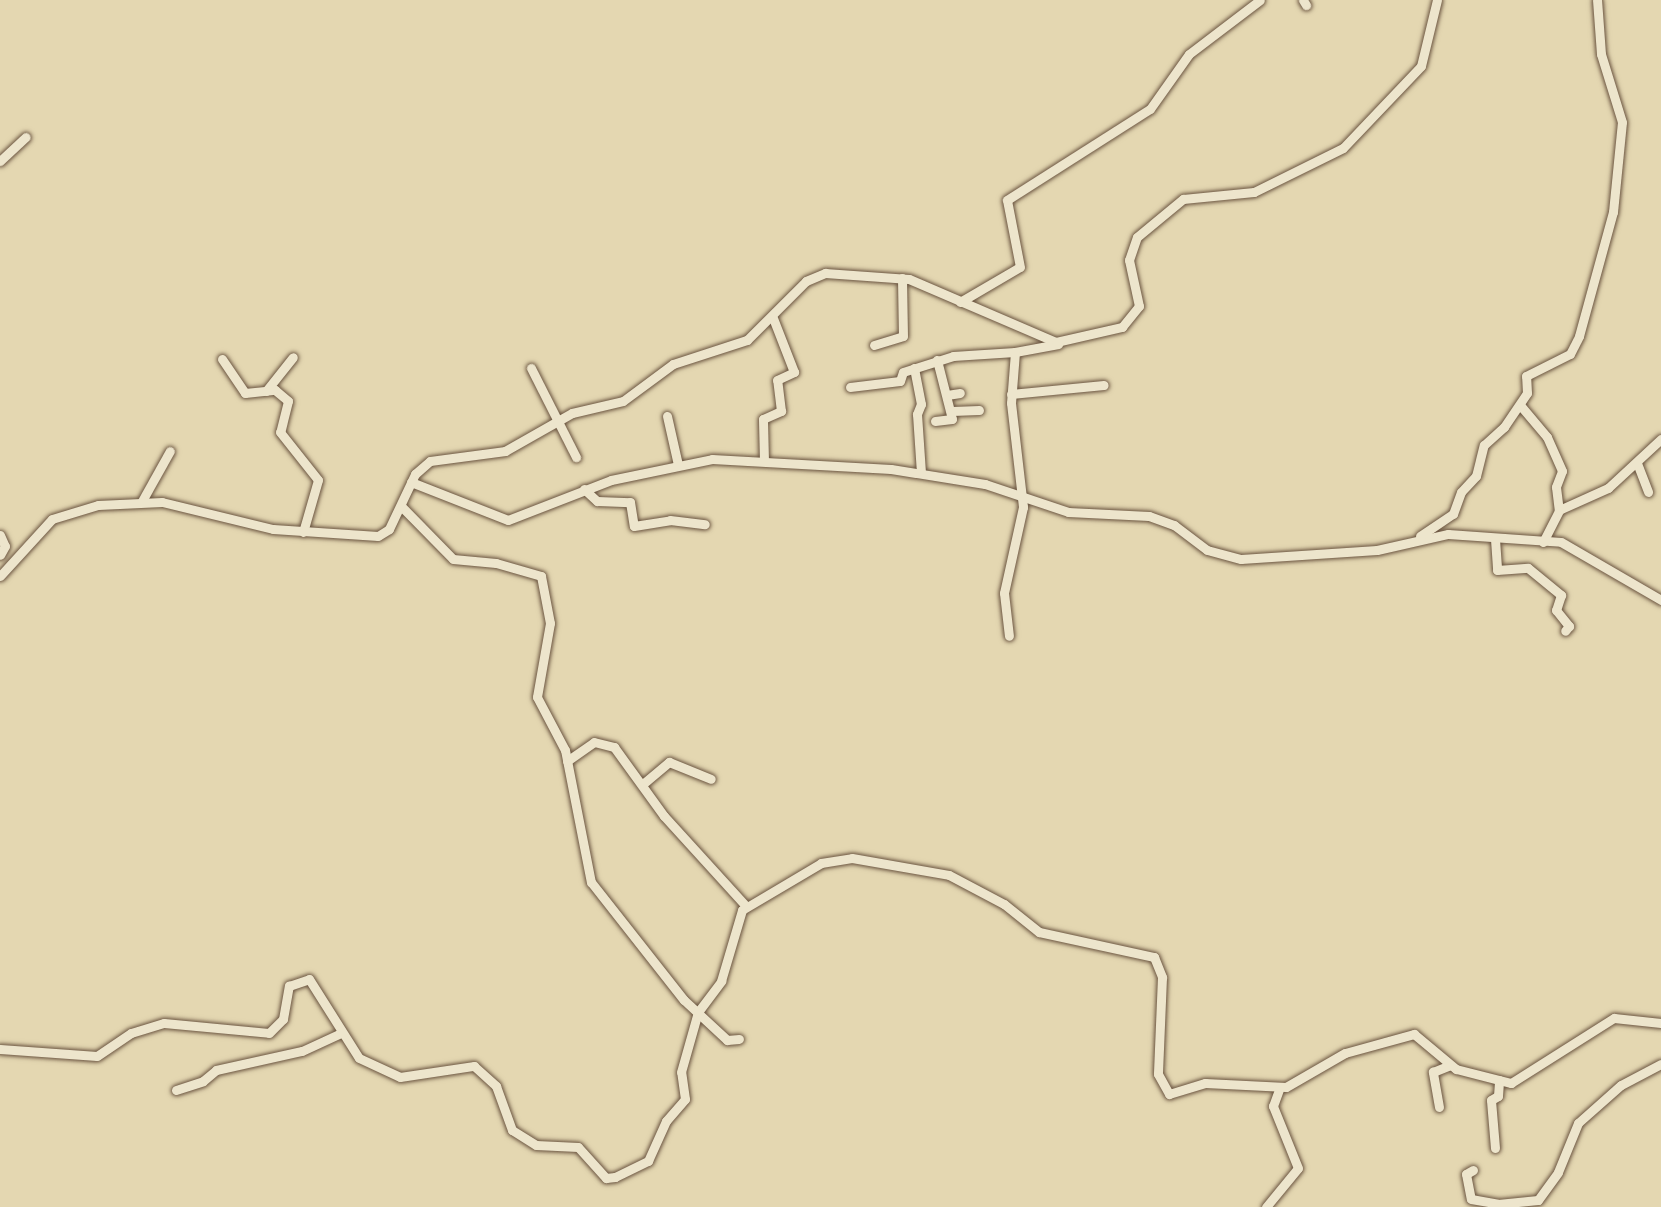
<!DOCTYPE html>
<html>
<head>
<meta charset="utf-8">
<style>
	body { margin:0 }
	#map { position:relative; width:1661px; height:1207px; overflow:hidden; background:#e4d7b1; font-family:Vollkorn,serif }
	div>[style] { position:absolute }
	.roads { filter:drop-shadow(0 0 2px #6a5440) drop-shadow(0 0 2px #6a5440) }
	.minor>* { height:9px; margin:-4.5px; padding:0 4.5px; transform-origin:4.5px; border-radius:4.5px; background:#ede5cc }
	span { translate:-50% -50%; white-space:nowrap; text-align:center; line-height:1.15; -webkit-text-stroke:6px #ede5cc; paint-order:stroke }
</style>
</head>
<body>
<div id="map">
	<div class="roads">
		<div class="minor">
			<i style="left:1303px;top:0;width:6px;rotate:59deg"></i>
			<i style="left:0;top:161px;width:35px;rotate:-43deg"></i>
			<i style="left:960px;top:302px;width:69px;rotate:-30.3deg"></i>
			<i style="left:1020px;top:267px;width:68px;rotate:-101deg"></i>
			<i style="left:1007px;top:200px;width:169px;rotate:-32.5deg"></i>
			<i style="left:1150px;top:109px;width:67px;rotate:-54.7deg"></i>
			<i style="left:1189px;top:54px;width:89px;rotate:-37.3deg"></i>
			<i style="left:874px;top:345px;width:30px;rotate:-17deg"></i>
			<i style="left:903px;top:336px;width:58px;rotate:-91deg"></i>
			<i style="left:1015px;top:352px;width:44px;rotate:-10.5deg"></i>
			<i style="left:222px;top:359px;width:41px;rotate:55.9deg"></i>
			<i style="left:245px;top:393px;width:30px;rotate:-6deg"></i>
			<i style="left:275px;top:390px;width:17px;rotate:40deg"></i>
			<i style="left:288px;top:401px;width:32px;rotate:104deg"></i>
			<i style="left:280px;top:432px;width:61px;rotate:51.6deg"></i>
			<i style="left:318px;top:480px;width:54px;rotate:106.1deg"></i>
			<i style="left:531px;top:368px;width:100px;rotate:63.2deg"></i>
			<i style="left:914px;top:368px;width:37px;rotate:79deg"></i>
			<i style="left:921px;top:404px;width:11px;rotate:112deg"></i>
			<i style="left:917px;top:414px;width:59px;rotate:86.1deg"></i>
			<i style="left:850px;top:387px;width:50px;rotate:-6.8deg"></i>
			<i style="left:900px;top:381px;width:9px;rotate:-72deg"></i>
			<i style="left:903px;top:372px;width:52px;rotate:-17.7deg"></i>
			<i style="left:953px;top:356px;width:62px;rotate:-3.7deg"></i>
			<i style="left:1015px;top:352px;width:51px;rotate:94.5deg"></i>
			<i style="left:1011px;top:403px;width:105px;rotate:83.4deg"></i>
			<i style="left:1023px;top:507px;width:88px;rotate:102.5deg"></i>
			<i style="left:1004px;top:593px;width:43px;rotate:83.4deg"></i>
			<i style="left:266px;top:391px;width:43px;rotate:-51.5deg"></i>
			<i style="left:1011px;top:394px;width:93px;rotate:-5.5deg"></i>
			<i style="left:947px;top:395px;width:13px;rotate:-9deg"></i>
			<i style="left:1520px;top:405px;width:42px;rotate:49.8deg"></i>
			<i style="left:1547px;top:437px;width:37px;rotate:66deg"></i>
			<i style="left:1562px;top:471px;width:17px;rotate:111deg"></i>
			<i style="left:1556px;top:487px;width:23px;rotate:83deg"></i>
			<i style="left:952px;top:411px;width:27px;rotate:-2deg"></i>
			<i style="left:667px;top:416px;width:50px;rotate:77.3deg"></i>
			<i style="left:935px;top:421px;width:17px;rotate:-7deg"></i>
			<i style="left:952px;top:419px;width:61px;rotate:-104.3deg"></i>
			<i style="left:764px;top:461px;width:42px;rotate:-91.4deg"></i>
			<i style="left:763px;top:419px;width:20px;rotate:-24deg"></i>
			<i style="left:781px;top:411px;width:31px;rotate:-97deg"></i>
			<i style="left:777px;top:380px;width:19px;rotate:-25deg"></i>
			<i style="left:794px;top:372px;width:58px;rotate:-111.3deg"></i>
			<i style="left:1637px;top:463px;width:31px;rotate:69deg"></i>
			<i style="left:411px;top:482px;width:104px;rotate:21.4deg"></i>
			<i style="left:508px;top:520px;width:110px;rotate:-21.2deg"></i>
			<i style="left:611px;top:480px;width:103px;rotate:-11.7deg"></i>
			<i style="left:712px;top:459px;width:179px;rotate:3.2deg"></i>
			<i style="left:891px;top:469px;width:95px;rotate:9.1deg"></i>
			<i style="left:985px;top:484px;width:88px;rotate:18.6deg"></i>
			<i style="left:1068px;top:512px;width:81px;rotate:2.8deg"></i>
			<i style="left:1149px;top:516px;width:27px;rotate:20deg"></i>
			<i style="left:1174px;top:525px;width:41px;rotate:37.1deg"></i>
			<i style="left:1207px;top:550px;width:35px;rotate:15deg"></i>
			<i style="left:1241px;top:559px;width:136px;rotate:-3.8deg"></i>
			<i style="left:1377px;top:550px;width:73px;rotate:-12.7deg"></i>
			<i style="left:1448px;top:534px;width:113px;rotate:4deg"></i>
			<i style="left:1561px;top:542px;width:116px;rotate:30.1deg"></i>
			<i style="left:584px;top:489px;width:18px;rotate:43deg"></i>
			<i style="left:597px;top:501px;width:33px;rotate:2deg"></i>
			<i style="left:630px;top:502px;width:24px;rotate:81deg"></i>
			<i style="left:634px;top:526px;width:36px;rotate:-9deg"></i>
			<i style="left:670px;top:520px;width:35px;rotate:7deg"></i>
			<i style="left:142px;top:501px;width:57px;rotate:-60.8deg"></i>
			<i style="left:401px;top:506px;width:74px;rotate:45.5deg"></i>
			<i style="left:453px;top:559px;width:43px;rotate:5.3deg"></i>
			<i style="left:496px;top:563px;width:47px;rotate:16.1deg"></i>
			<i style="left:541px;top:576px;width:48px;rotate:79.2deg"></i>
			<i style="left:550px;top:623px;width:75px;rotate:100deg"></i>
			<i style="left:537px;top:697px;width:60px;rotate:62.2deg"></i>
			<i style="left:565px;top:750px;width:135px;rotate:78.9deg"></i>
			<i style="left:591px;top:882px;width:150px;rotate:51.8deg"></i>
			<i style="left:684px;top:1000px;width:59px;rotate:42.9deg"></i>
			<i style="left:727px;top:1040px;width:12px;rotate:-5deg"></i>
			<i style="left:0;top:535px;width:12px;rotate:66deg"></i>
			<i style="left:5px;top:546px;width:10px;rotate:119deg"></i>
			<i style="left:1420px;top:536px;width:40px;rotate:-34deg"></i>
			<i style="left:1453px;top:514px;width:23px;rotate:-70deg"></i>
			<i style="left:1461px;top:492px;width:22px;rotate:-47deg"></i>
			<i style="left:1476px;top:476px;width:32px;rotate:-76deg"></i>
			<i style="left:1484px;top:445px;width:27px;rotate:-42deg"></i>
			<i style="left:1504px;top:427px;width:41px;rotate:-55.9deg"></i>
			<i style="left:1527px;top:393px;width:17px;rotate:-93deg"></i>
			<i style="left:1526px;top:376px;width:49px;rotate:-26.6deg"></i>
			<i style="left:1570px;top:354px;width:20px;rotate:-63deg"></i>
			<i style="left:1579px;top:336px;width:129px;rotate:-74.7deg"></i>
			<i style="left:1613px;top:212px;width:90px;rotate:-84.3deg"></i>
			<i style="left:1622px;top:122px;width:71px;rotate:-107.2deg"></i>
			<i style="left:1601px;top:54px;width:54px;rotate:-94.2deg"></i>
			<i style="left:1495px;top:539px;width:31px;rotate:86deg"></i>
			<i style="left:1497px;top:570px;width:31px;rotate:-4deg"></i>
			<i style="left:1528px;top:568px;width:43px;rotate:39.3deg"></i>
			<i style="left:1561px;top:595px;width:16px;rotate:108deg"></i>
			<i style="left:1556px;top:610px;width:21px;rotate:51deg"></i>
			<i style="left:1569px;top:626px;width:6px;rotate:129deg"></i>
			<i style="left:1543px;top:542px;width:36px;rotate:-63deg"></i>
			<i style="left:1559px;top:510px;width:54px;rotate:-24.2deg"></i>
			<i style="left:1608px;top:488px;width:72px;rotate:-42.8deg"></i>
			<i style="left:0;top:576px;width:77px;rotate:-47.6deg"></i>
			<i style="left:52px;top:519px;width:48px;rotate:-16.9deg"></i>
			<i style="left:98px;top:505px;width:64px;rotate:-2.7deg"></i>
			<i style="left:162px;top:502px;width:114px;rotate:13.7deg"></i>
			<i style="left:273px;top:529px;width:105px;rotate:3.8deg"></i>
			<i style="left:378px;top:536px;width:13px;rotate:-32deg"></i>
			<i style="left:389px;top:529px;width:61px;rotate:-64.7deg"></i>
			<i style="left:415px;top:474px;width:20px;rotate:-41deg"></i>
			<i style="left:430px;top:461px;width:76px;rotate:-7.6deg"></i>
			<i style="left:505px;top:451px;width:77px;rotate:-29.6deg"></i>
			<i style="left:572px;top:413px;width:52px;rotate:-13.2deg"></i>
			<i style="left:623px;top:401px;width:62px;rotate:-36.5deg"></i>
			<i style="left:673px;top:364px;width:78px;rotate:-18deg"></i>
			<i style="left:747px;top:340px;width:83px;rotate:-45deg"></i>
			<i style="left:806px;top:281px;width:21px;rotate:-23deg"></i>
			<i style="left:825px;top:273px;width:84px;rotate:4.1deg"></i>
			<i style="left:909px;top:279px;width:160px;rotate:23.2deg"></i>
			<i style="left:1056px;top:342px;width:68px;rotate:-12.8deg"></i>
			<i style="left:1122px;top:327px;width:27px;rotate:-51deg"></i>
			<i style="left:1139px;top:306px;width:47px;rotate:-102.3deg"></i>
			<i style="left:1129px;top:260px;width:24px;rotate:-71deg"></i>
			<i style="left:1137px;top:237px;width:60px;rotate:-39.6deg"></i>
			<i style="left:1183px;top:199px;width:71px;rotate:-5.6deg"></i>
			<i style="left:1254px;top:192px;width:99px;rotate:-26.3deg"></i>
			<i style="left:1343px;top:148px;width:113px;rotate:-46.4deg"></i>
			<i style="left:1421px;top:66px;width:68px;rotate:-76.4deg"></i>
			<i style="left:567px;top:761px;width:33px;rotate:-35deg"></i>
			<i style="left:594px;top:742px;width:21px;rotate:14deg"></i>
			<i style="left:614px;top:747px;width:85px;rotate:54.1deg"></i>
			<i style="left:664px;top:816px;width:122px;rotate:47.7deg"></i>
			<i style="left:644px;top:783px;width:33px;rotate:-40deg"></i>
			<i style="left:669px;top:762px;width:45px;rotate:22deg"></i>
			<i style="left:0;top:1049px;width:97px;rotate:4.1deg"></i>
			<i style="left:97px;top:1056px;width:41px;rotate:-34.1deg"></i>
			<i style="left:131px;top:1033px;width:34px;rotate:-17deg"></i>
			<i style="left:164px;top:1023px;width:105px;rotate:5.4deg"></i>
			<i style="left:269px;top:1033px;width:20px;rotate:-45deg"></i>
			<i style="left:283px;top:1019px;width:34px;rotate:-80deg"></i>
			<i style="left:289px;top:986px;width:21px;rotate:-19deg"></i>
			<i style="left:309px;top:979px;width:93px;rotate:57.7deg"></i>
			<i style="left:359px;top:1058px;width:45px;rotate:24.9deg"></i>
			<i style="left:400px;top:1077px;width:75px;rotate:-8.5deg"></i>
			<i style="left:474px;top:1066px;width:30px;rotate:42deg"></i>
			<i style="left:496px;top:1086px;width:47px;rotate:70deg"></i>
			<i style="left:512px;top:1130px;width:28px;rotate:32deg"></i>
			<i style="left:536px;top:1145px;width:42px;rotate:2.7deg"></i>
			<i style="left:578px;top:1147px;width:42px;rotate:47.9deg"></i>
			<i style="left:606px;top:1178px;width:9px;rotate:-6deg"></i>
			<i style="left:615px;top:1177px;width:37px;rotate:-26deg"></i>
			<i style="left:648px;top:1161px;width:44px;rotate:-65.8deg"></i>
			<i style="left:666px;top:1121px;width:29px;rotate:-49deg"></i>
			<i style="left:685px;top:1099px;width:27px;rotate:-98deg"></i>
			<i style="left:681px;top:1072px;width:62px;rotate:-74.2deg"></i>
			<i style="left:698px;top:1012px;width:39px;rotate:-53deg"></i>
			<i style="left:721px;top:981px;width:74px;rotate:-73.5deg"></i>
			<i style="left:742px;top:910px;width:92px;rotate:-30.7deg"></i>
			<i style="left:821px;top:863px;width:31px;rotate:-9deg"></i>
			<i style="left:852px;top:858px;width:98px;rotate:9.9deg"></i>
			<i style="left:949px;top:875px;width:62px;rotate:27.8deg"></i>
			<i style="left:1004px;top:904px;width:45px;rotate:38.7deg"></i>
			<i style="left:1039px;top:932px;width:118px;rotate:12.3deg"></i>
			<i style="left:1154px;top:957px;width:22px;rotate:68deg"></i>
			<i style="left:1162px;top:977px;width:97px;rotate:92.4deg"></i>
			<i style="left:1158px;top:1074px;width:23px;rotate:61deg"></i>
			<i style="left:1169px;top:1094px;width:38px;rotate:-17deg"></i>
			<i style="left:1205px;top:1083px;width:81px;rotate:2.8deg"></i>
			<i style="left:1286px;top:1087px;width:68px;rotate:-30deg"></i>
			<i style="left:1345px;top:1053px;width:72px;rotate:-15.4deg"></i>
			<i style="left:1414px;top:1034px;width:55px;rotate:39.8deg"></i>
			<i style="left:1456px;top:1069px;width:57px;rotate:14.3deg"></i>
			<i style="left:1511px;top:1083px;width:122px;rotate:-32.3deg"></i>
			<i style="left:1614px;top:1018px;width:47px;rotate:6.1deg"></i>
			<i style="left:176px;top:1090px;width:28px;rotate:-18deg"></i>
			<i style="left:203px;top:1081px;width:17px;rotate:-40deg"></i>
			<i style="left:216px;top:1070px;width:88px;rotate:-12.5deg"></i>
			<i style="left:302px;top:1051px;width:43px;rotate:-24.8deg"></i>
			<i style="left:1439px;top:1107px;width:36px;rotate:-100deg"></i>
			<i style="left:1433px;top:1072px;width:18px;rotate:-22deg"></i>
			<i style="left:1495px;top:1148px;width:48px;rotate:-94.8deg"></i>
			<i style="left:1491px;top:1100px;width:8px;rotate:-30deg"></i>
			<i style="left:1498px;top:1096px;width:16px;rotate:-86deg"></i>
			<i style="left:1473px;top:1170px;width:8px;rotate:150deg"></i>
			<i style="left:1466px;top:1174px;width:25px;rotate:79deg"></i>
			<i style="left:1471px;top:1199px;width:27px;rotate:10deg"></i>
			<i style="left:1498px;top:1204px;width:40px;rotate:-5.7deg"></i>
			<i style="left:1538px;top:1200px;width:34px;rotate:-54deg"></i>
			<i style="left:1558px;top:1172px;width:53px;rotate:-67.8deg"></i>
			<i style="left:1578px;top:1123px;width:57px;rotate:-41.5deg"></i>
			<i style="left:1621px;top:1085px;width:45px;rotate:-27.7deg"></i>
			<i style="left:1266px;top:1207px;width:50px;rotate:-50.6deg"></i>
			<i style="left:1298px;top:1168px;width:67px;rotate:-112deg"></i>
			<i style="left:1273px;top:1106px;width:20px;rotate:-70deg"></i>
		</div>
	</div>
</div>
</body>
</html>
